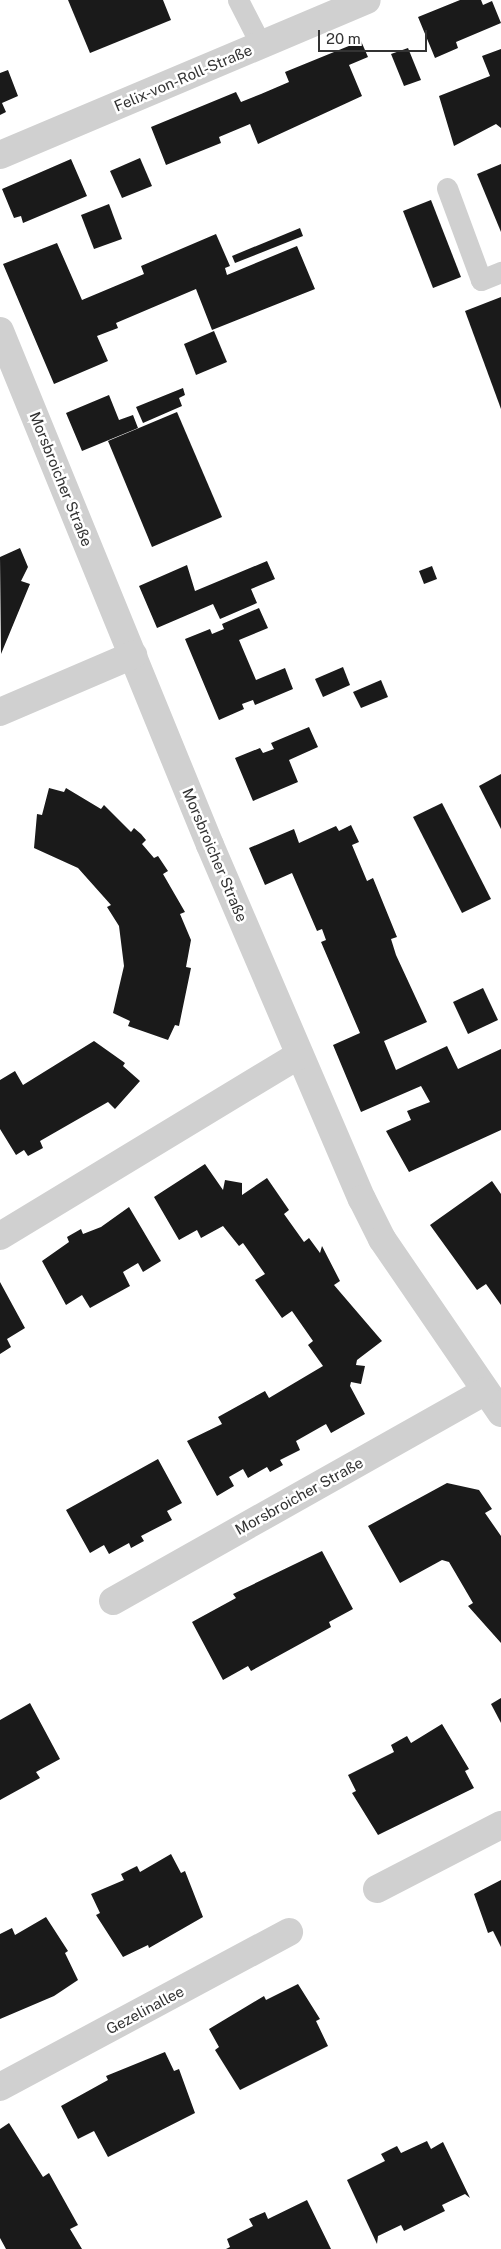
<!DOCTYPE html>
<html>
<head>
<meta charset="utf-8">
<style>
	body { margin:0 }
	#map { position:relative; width:501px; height:2249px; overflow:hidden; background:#fff; font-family:"Public Sans",sans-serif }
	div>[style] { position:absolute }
	.building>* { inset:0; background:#1a1a1a }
	.service>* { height:21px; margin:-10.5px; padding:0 10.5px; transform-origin:10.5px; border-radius:10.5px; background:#d0d0d0 }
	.minor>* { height:28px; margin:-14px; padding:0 14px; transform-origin:14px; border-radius:14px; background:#d0d0d0 }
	span { translate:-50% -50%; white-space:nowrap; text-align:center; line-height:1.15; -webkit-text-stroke:5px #fff; paint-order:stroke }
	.street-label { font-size:15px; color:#333 }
	.scale { position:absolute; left:318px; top:30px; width:109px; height:22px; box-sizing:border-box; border:2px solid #333; border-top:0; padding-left:6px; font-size:15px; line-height:18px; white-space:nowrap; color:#333; -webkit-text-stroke:4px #fff; paint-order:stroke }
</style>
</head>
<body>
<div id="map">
	<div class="building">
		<i style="clip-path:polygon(68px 0,163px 0,171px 20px,90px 53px)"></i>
		<i style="clip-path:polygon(460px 0,481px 0,483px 5px,492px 1px,501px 23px,456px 42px,458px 48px,435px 58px,418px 17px)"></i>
		<i style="clip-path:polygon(361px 41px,368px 57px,349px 65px,362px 96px,258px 144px,250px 124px,219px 137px,221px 143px,166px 165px,151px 127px,236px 92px,241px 102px,261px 94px,289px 82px,285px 72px)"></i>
		<i style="clip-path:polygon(408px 48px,421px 80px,404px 86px,391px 54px)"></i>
		<i style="clip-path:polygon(501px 49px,501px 128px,496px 124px,454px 146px,439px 96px,490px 76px,482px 56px)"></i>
		<i style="clip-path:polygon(8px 70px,18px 96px,2px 103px,6px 112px,0 115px,0 73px)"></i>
		<i style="clip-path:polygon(140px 158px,152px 186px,122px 198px,110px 171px)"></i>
		<i style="clip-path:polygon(71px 159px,87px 196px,23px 223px,21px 216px,14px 218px,2px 189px)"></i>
		<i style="clip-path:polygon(501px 164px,501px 232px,477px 174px)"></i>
		<i style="clip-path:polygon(431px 200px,461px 277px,433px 288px,403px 211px)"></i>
		<i style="clip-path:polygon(109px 204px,122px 239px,94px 249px,81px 215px)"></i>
		<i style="clip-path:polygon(300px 228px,303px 236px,235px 263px,232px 256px)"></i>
		<i style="clip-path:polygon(216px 234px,230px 266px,225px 268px,227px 275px,297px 246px,315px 289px,212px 330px,196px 289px,116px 323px,118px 328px,97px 336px,108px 361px,54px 384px,3px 264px,57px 243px,82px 300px,144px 274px,141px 266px)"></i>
		<i style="clip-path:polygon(501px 297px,501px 409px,465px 311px)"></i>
		<i style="clip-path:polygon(214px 331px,227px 362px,196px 375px,184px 344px)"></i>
		<i style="clip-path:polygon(183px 388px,185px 395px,179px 398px,182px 406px,143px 423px,136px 407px)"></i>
		<i style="clip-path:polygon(109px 395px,119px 420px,133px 415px,138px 428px,82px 451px,66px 413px)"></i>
		<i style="clip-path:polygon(177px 412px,222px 517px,152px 547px,108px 441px)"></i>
		<i style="clip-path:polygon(20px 548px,28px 567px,21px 581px,30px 584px,1px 654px,0 557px)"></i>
		<i style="clip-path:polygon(267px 561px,275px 579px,251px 589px,257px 603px,220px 619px,213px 604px,157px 628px,139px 586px,187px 565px,195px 591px)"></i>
		<i style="clip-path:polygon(432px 566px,437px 579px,424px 584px,419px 571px)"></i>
		<i style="clip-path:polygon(259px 608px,268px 628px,239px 640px,256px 680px,285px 668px,293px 689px,255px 705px,253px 700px,242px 704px,244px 709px,219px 720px,185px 639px,210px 629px,212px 634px,224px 629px,222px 624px)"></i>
		<i style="clip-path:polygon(343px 667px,350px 685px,323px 697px,315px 679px)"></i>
		<i style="clip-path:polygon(381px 680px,388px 697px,361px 708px,353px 692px)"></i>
		<i style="clip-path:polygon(309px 727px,318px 747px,289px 760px,298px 782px,253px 801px,235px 758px,260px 748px,263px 753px,274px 749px,271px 743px)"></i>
		<i style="clip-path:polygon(501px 774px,501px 829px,479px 786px)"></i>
		<i style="clip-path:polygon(49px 788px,64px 792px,66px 788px,101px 809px,104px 805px,131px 832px,134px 828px,141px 834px,146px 840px,142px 844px,154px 858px,158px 856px,168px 871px,163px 874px,185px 912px,180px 914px,191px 940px,186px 967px,191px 968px,179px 1026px,175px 1025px,168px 1040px,128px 1026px,130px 1021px,113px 1013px,124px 966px,119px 926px,107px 907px,111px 905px,78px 868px,34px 848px,37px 814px,42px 815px)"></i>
		<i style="clip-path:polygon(442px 803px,491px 899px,462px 913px,413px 817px)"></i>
		<i style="clip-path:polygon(351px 825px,359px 842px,352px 845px,367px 881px,373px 878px,397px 937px,391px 939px,396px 955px,427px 1022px,384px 1041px,396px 1070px,447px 1046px,458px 1069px,501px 1049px,501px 1130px,409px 1172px,386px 1131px,411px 1120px,407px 1111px,430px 1102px,421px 1086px,361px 1112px,333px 1045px,360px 1033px,321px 942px,326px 940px,322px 929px,317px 931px,292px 873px,265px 885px,249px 848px,294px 829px,299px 843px,336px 826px,339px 831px)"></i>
		<i style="clip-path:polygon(483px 988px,498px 1020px,468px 1034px,453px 1002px)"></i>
		<i style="clip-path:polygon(94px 1041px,125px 1063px,123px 1066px,140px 1081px,115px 1109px,108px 1102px,40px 1141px,43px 1148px,28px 1156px,24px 1150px,16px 1155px,0 1129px,0 1080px,15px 1071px,23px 1085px)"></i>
		<i style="clip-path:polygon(205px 1164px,223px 1190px,225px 1180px,242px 1183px,242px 1195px,267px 1178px,289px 1210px,284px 1214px,304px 1242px,309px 1238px,320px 1253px,322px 1246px,340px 1281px,334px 1285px,382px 1341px,357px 1360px,356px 1365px,365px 1366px,361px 1384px,351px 1382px,350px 1386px,365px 1414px,331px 1433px,326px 1424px,296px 1441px,300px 1450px,280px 1460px,283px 1465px,270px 1472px,267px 1467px,248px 1478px,243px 1469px,229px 1477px,234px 1486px,217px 1496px,187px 1441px,222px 1424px,218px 1417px,265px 1391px,269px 1398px,323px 1366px,308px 1345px,313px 1341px,292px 1311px,282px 1318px,255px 1280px,265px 1274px,243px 1243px,239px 1246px,223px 1226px,201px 1238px,197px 1230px,179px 1240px,154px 1197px)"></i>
		<i style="clip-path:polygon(492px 1181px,501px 1194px,501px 1305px,486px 1284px,477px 1290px,430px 1225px)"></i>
		<i style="clip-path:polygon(129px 1207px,161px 1261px,143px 1272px,138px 1263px,123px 1272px,130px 1286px,90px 1308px,82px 1295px,66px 1305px,42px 1261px,69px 1242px,67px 1237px,81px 1229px,83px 1234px,101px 1227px)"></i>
		<i style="clip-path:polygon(0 1282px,25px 1328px,7px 1339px,11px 1347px,0 1354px)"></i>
		<i style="clip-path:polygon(158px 1459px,182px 1503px,167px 1511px,172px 1520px,141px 1536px,144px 1541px,131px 1548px,129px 1543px,109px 1554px,104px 1545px,90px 1553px,66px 1510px)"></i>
		<i style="clip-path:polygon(447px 1483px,479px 1490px,492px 1509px,485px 1513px,501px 1536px,501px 1643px,468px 1606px,473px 1603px,449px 1562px,442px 1560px,400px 1583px,368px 1526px)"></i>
		<i style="clip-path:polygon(322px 1551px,353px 1609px,329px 1622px,331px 1627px,251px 1671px,248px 1666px,223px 1680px,192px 1622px,236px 1598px,233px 1594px)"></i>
		<i style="clip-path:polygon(501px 1698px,501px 1723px,491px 1704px)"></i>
		<i style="clip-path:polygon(30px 1703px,60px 1759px,36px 1772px,40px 1778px,0 1800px,0 1720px)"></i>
		<i style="clip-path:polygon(442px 1724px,469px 1769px,465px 1771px,474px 1788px,378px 1835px,352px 1793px,356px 1791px,348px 1775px,394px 1752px,391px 1745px,407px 1736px,411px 1743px)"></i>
		<i style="clip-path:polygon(171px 1854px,181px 1873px,185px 1871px,203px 1917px,149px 1948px,148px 1945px,123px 1957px,96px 1915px,100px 1913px,91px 1894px,124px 1880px,121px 1874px,137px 1866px,140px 1872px)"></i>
		<i style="clip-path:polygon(501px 1880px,501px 1947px,493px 1931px,488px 1933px,474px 1894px)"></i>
		<i style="clip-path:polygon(46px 1917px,68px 1951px,65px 1953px,78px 1980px,54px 1996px,0 2019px,0 1934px,12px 1928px,15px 1935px)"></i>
		<i style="clip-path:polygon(298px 1984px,320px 2019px,316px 2021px,328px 2046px,240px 2090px,215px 2050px,219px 2047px,209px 2029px,264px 1996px,266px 2000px)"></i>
		<i style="clip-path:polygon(165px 2052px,174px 2071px,179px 2069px,195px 2113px,108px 2157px,94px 2131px,78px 2139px,61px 2106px,108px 2080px,106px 2076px)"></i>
		<i style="clip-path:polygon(9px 2123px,43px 2177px,49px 2173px,78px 2225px,70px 2229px,82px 2249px,6px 2249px,0 2238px,0 2129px)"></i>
		<i style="clip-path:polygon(427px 2141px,431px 2149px,443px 2142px,470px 2198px,465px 2194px,442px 2205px,445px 2211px,404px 2231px,401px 2225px,378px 2236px,377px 2244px,347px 2180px,385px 2161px,381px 2154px,397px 2146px,401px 2153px)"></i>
		<i style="clip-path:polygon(307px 2200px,331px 2249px,226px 2249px,230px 2247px,227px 2239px,253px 2226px,249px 2219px,265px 2212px,268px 2219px)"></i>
	</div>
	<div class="service">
		<i style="left:238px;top:0;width:51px;rotate:62.9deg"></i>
		<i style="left:447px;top:188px;width:98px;rotate:69.7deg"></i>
		<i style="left:481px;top:280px;width:22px;rotate:-22deg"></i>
	</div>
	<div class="minor">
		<i style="left:0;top:155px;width:398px;rotate:-22.9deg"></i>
		<i style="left:0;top:331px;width:555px;rotate:67.78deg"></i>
		<i style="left:210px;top:845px;width:385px;rotate:66.8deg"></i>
		<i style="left:362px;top:1199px;width:45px;rotate:63.4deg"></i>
		<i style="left:382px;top:1239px;width:211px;rotate:55.6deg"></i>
		<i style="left:0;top:712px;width:145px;rotate:-23.2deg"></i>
		<i style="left:0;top:1236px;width:350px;rotate:-31.2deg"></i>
		<i style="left:113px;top:1601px;width:427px;rotate:-29.4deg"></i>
		<i style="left:377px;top:1889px;width:140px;rotate:-27.3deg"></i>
		<i style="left:0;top:2087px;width:328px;rotate:-28.2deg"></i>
	</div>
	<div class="street-label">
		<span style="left:183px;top:78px;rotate:-23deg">Felix-von-Roll-Straße</span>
		<span style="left:61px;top:479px;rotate:68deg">Morsbroicher Straße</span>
		<span style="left:215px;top:855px;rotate:67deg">Morsbroicher Straße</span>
		<span style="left:299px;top:1496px;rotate:-29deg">Morsbroicher Straße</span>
		<span style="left:145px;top:2010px;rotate:-28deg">Gezelinallee</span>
	</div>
	<div class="scale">20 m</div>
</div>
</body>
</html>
